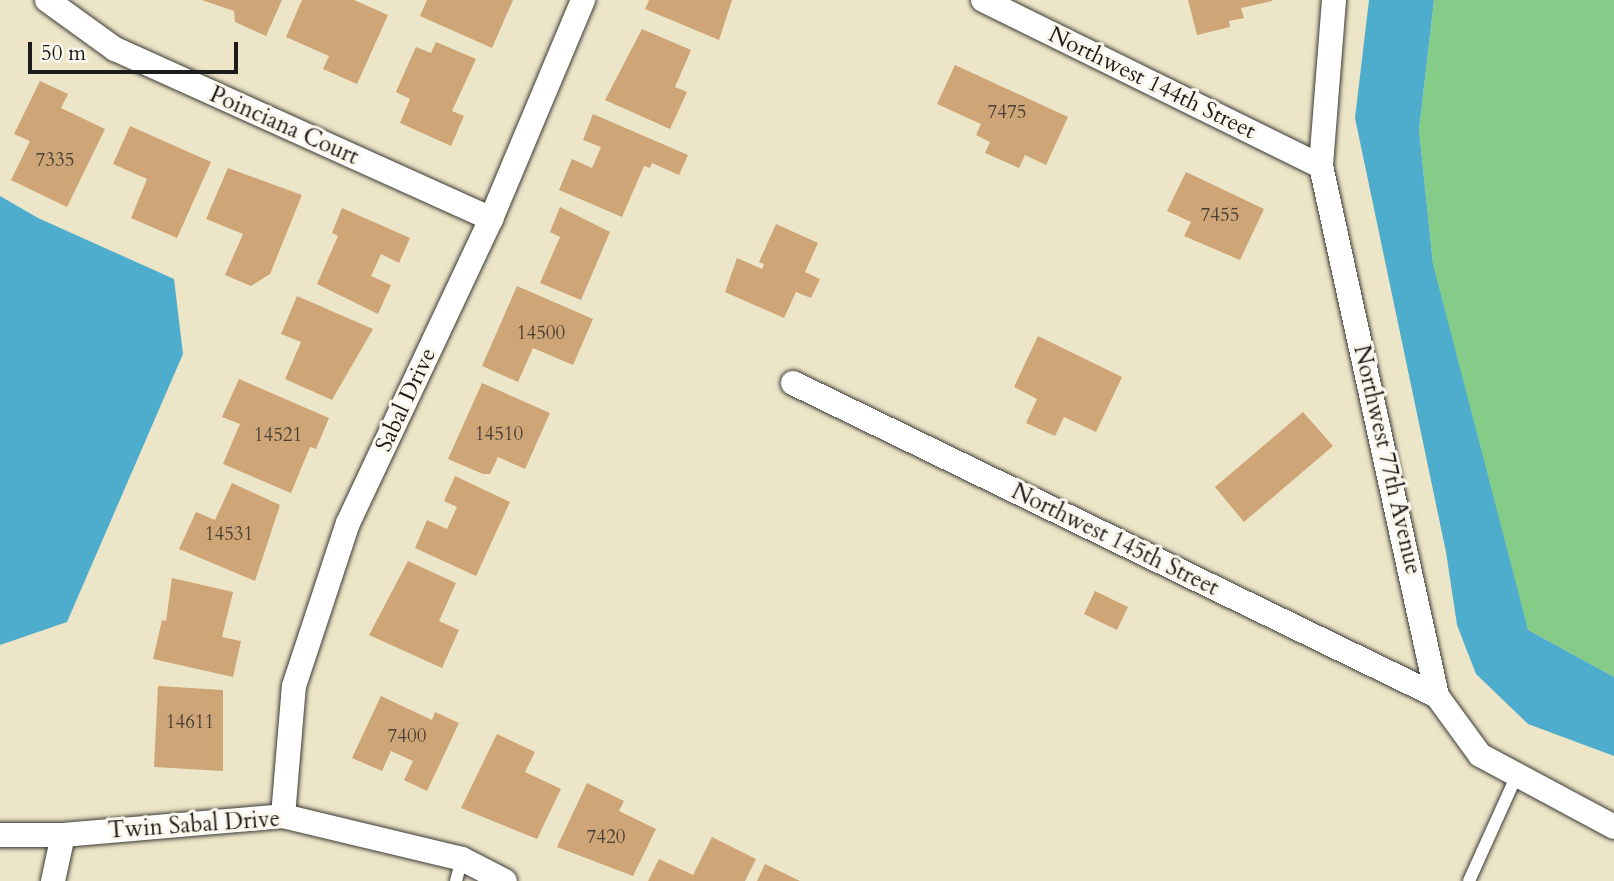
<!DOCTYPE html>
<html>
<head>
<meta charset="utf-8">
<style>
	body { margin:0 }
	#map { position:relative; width:1614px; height:881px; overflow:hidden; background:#ede5c7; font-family:Cardo,serif }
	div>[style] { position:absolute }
	.green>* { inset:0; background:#85cc88 }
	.water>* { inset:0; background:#4eaccc }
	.building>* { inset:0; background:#cea577 }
	.roads { filter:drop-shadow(0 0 2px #3b3a36) drop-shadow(0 0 2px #3b3a36) }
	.service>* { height:12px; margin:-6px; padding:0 6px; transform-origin:6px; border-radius:6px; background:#fff }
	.minor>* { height:24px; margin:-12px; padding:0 12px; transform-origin:12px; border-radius:12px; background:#fff }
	span { translate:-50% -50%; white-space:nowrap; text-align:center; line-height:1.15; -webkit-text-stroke:6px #fbf7ec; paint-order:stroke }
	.number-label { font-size:19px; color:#483e33 }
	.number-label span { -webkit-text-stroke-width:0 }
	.street-label { font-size:23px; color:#1c1c1c }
	.scale { position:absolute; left:28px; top:42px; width:210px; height:32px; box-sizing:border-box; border:4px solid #1c1c1c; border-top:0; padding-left:9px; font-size:21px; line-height:24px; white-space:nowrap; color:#1c1c1c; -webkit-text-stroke:5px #fbf7ec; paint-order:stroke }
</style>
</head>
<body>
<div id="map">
	<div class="green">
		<i style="clip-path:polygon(1434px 0,1614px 0,1614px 677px,1528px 630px,1510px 570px,1433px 264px,1419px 130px)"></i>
	</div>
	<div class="water">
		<i style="clip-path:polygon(1369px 0,1434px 0,1419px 130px,1433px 264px,1528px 630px,1614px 677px,1614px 756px,1528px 724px,1476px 674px,1457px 625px,1446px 552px,1355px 118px)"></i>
		<i style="clip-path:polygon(0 196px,38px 218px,174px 279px,183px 354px,67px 622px,0 645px)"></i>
	</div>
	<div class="building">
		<i style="clip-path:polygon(202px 0,282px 0,266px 36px,235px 22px,234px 11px)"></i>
		<i style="clip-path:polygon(302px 0,354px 0,388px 15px,357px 84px,323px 69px,329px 56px,286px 37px)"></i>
		<i style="clip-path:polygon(427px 0,513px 0,492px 48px,420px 16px)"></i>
		<i style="clip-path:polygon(649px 0,732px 0,719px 40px,645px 9px)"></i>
		<i style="clip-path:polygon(1188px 0,1272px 0,1272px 1px,1241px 8px,1244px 18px,1229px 21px,1230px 27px,1197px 35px)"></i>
		<i style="clip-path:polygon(642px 29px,691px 50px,675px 87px,687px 92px,670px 129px,605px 100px)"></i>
		<i style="clip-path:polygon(436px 42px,476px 59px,452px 111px,464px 116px,451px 146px,400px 123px,410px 99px,396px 92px,406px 69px,416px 47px,431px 53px)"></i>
		<i style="clip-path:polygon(955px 65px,1068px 117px,1046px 165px,1025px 155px,1019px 168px,985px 153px,990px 142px,976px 135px,981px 124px,937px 104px)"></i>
		<i style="clip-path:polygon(40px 81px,68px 94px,61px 108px,105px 129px,67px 207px,11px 180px,30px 141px,14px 134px)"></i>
		<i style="clip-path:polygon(593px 114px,688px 155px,679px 175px,652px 163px,650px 168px,644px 166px,622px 217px,559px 190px,572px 159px,592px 168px,601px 147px,583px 140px)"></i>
		<i style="clip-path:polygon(130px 126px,211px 162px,177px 238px,131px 218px,147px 179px,113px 164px)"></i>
		<i style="clip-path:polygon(228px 168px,302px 195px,270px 274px,251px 286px,225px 275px,243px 234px,206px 219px)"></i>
		<i style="clip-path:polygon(1186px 172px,1264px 209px,1240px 260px,1184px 236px,1191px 222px,1167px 211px)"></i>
		<i style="clip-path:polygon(560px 207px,610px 232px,581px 300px,540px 283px,560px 237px,550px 232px)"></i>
		<i style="clip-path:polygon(342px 208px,410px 238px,399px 263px,381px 254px,371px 276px,391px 285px,378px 314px,317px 284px,338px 236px,332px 233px)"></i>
		<i style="clip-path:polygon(776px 224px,818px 243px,805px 272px,820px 279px,811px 298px,796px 292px,784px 318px,725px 292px,737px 258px,762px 269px,764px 264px,759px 262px)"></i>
		<i style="clip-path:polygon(517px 286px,593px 319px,573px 365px,533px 348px,518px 382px,482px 366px)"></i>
		<i style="clip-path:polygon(297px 296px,373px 329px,332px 400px,285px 379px,301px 342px,281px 334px)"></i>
		<i style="clip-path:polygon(1038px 336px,1122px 377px,1096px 432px,1064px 417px,1055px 436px,1026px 423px,1037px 399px,1014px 387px)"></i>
		<i style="clip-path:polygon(239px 379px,329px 418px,316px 449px,310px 447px,291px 493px,223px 464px,240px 424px,222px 417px)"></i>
		<i style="clip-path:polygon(482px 383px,550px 413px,525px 469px,498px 457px,490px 474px,483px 474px,448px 459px)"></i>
		<i style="clip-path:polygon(1303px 412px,1333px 446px,1244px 522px,1215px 487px)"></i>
		<i style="clip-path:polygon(455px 476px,510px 502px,476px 576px,415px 548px,427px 520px,447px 529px,457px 507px,444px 501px)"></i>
		<i style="clip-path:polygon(232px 483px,280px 505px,255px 581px,179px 549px,196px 512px,215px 520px)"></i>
		<i style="clip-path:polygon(408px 561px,456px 583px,439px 621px,459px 630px,442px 668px,369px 635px)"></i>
		<i style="clip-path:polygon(172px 578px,233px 592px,222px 637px,241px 641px,233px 677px,153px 659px,162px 620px,166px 621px)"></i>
		<i style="clip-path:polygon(1095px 591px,1128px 607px,1117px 630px,1084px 614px)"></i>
		<i style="clip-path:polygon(158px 686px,223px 690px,223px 771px,154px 767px)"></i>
		<i style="clip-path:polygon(381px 696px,432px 720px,435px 712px,459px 723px,427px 791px,404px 780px,413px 761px,391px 751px,382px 771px,352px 758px)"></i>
		<i style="clip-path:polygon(497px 734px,535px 752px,525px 772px,561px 789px,537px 839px,461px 808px)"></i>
		<i style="clip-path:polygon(587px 783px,624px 801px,619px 811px,656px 829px,633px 876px,557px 847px)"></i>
		<i style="clip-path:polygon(712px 837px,756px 859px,745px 881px,648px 881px,659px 859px,693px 875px)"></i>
		<i style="clip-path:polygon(765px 864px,800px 881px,757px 881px)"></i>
	</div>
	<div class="roads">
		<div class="service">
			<i style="left:456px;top:881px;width:23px;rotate:-75deg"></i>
			<i style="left:1469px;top:881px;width:114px;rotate:-65.7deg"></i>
		</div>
		<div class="minor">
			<i style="left:47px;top:0;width:84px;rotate:35.8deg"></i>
			<i style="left:115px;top:49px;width:413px;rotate:24.3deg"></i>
			<i style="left:983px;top:0;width:377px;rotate:26.2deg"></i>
			<i style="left:1334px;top:0;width:167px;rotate:94.5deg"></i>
			<i style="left:1321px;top:166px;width:543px;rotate:77.65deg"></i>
			<i style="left:1437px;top:696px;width:73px;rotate:53.9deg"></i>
			<i style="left:1480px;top:755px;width:152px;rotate:28.2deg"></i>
			<i style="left:793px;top:383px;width:716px;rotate:25.92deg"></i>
			<i style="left:283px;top:816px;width:130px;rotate:-85.2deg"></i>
			<i style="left:294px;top:686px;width:172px;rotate:-71.7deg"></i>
			<i style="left:348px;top:523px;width:336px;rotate:-64.8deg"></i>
			<i style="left:491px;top:219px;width:238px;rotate:-67.2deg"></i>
			<i style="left:0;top:835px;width:63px"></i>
			<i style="left:63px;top:835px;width:221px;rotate:-4.9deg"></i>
			<i style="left:283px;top:816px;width:184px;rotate:13.5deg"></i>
			<i style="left:462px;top:859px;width:48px;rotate:27.1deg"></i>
			<i style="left:53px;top:881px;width:47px;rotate:-77.7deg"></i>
		</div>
	</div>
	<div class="number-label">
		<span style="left:1007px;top:113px">7475</span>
		<span style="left:55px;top:161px">7335</span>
		<span style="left:1220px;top:216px">7455</span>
		<span style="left:541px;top:334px">14500</span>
		<span style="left:499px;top:435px">14510</span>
		<span style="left:278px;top:436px">14521</span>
		<span style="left:229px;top:535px">14531</span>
		<span style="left:190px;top:723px">14611</span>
		<span style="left:407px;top:737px">7400</span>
		<span style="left:606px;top:838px">7420</span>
	</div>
	<div class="street-label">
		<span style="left:1152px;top:83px;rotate:26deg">Northwest 144th Street</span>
		<span style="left:284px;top:126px;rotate:24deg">Poinciana Court</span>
		<span style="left:406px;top:400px;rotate:-65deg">Sabal Drive</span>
		<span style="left:1387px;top:460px;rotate:77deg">Northwest 77th Avenue</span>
		<span style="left:1115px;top:540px;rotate:26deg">Northwest 145th Street</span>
		<span style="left:194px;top:825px;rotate:-4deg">Twin Sabal Drive</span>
	</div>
	<div class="scale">50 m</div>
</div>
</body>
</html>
